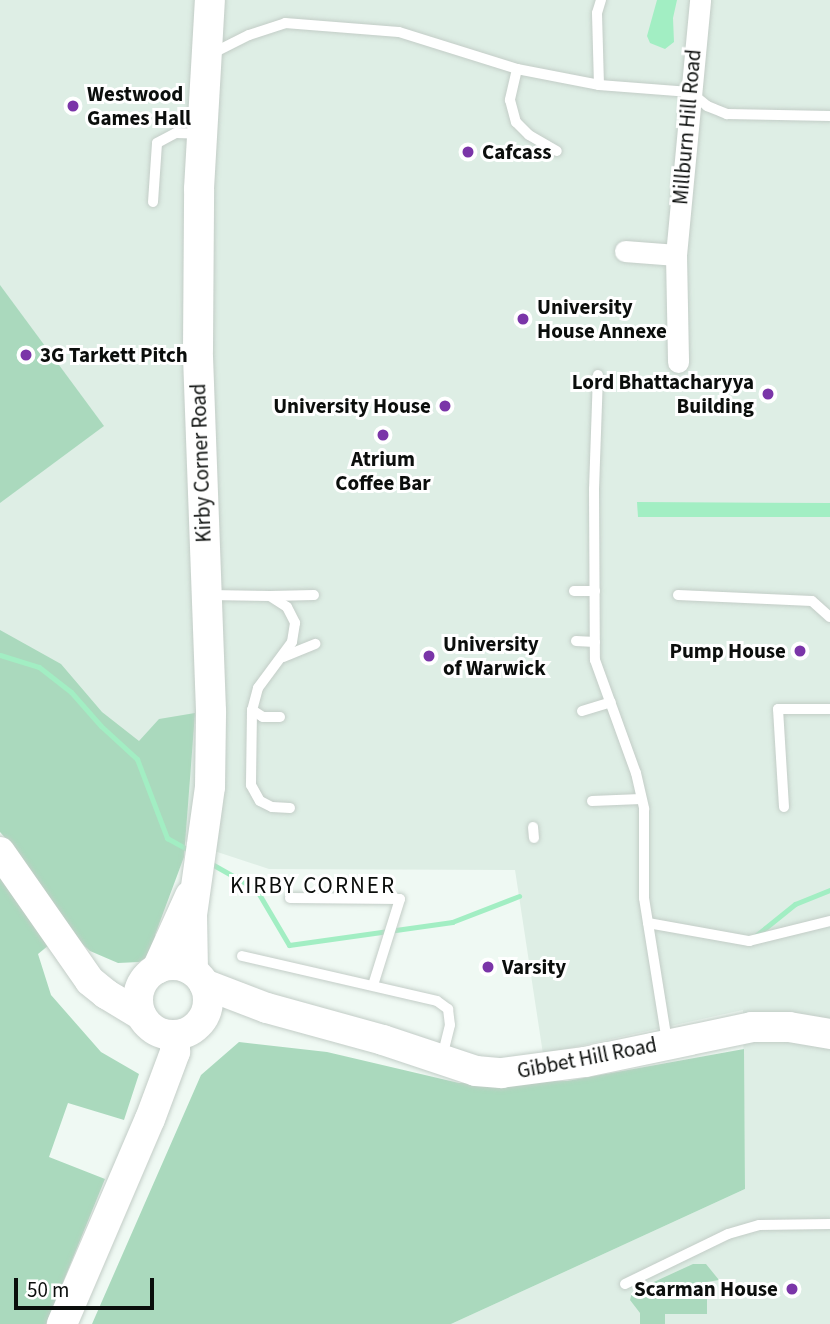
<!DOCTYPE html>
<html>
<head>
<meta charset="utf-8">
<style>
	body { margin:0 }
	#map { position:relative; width:830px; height:1324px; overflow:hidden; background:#eff9f3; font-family:"Source Sans 3",sans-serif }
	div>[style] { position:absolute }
	.built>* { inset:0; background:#deeee5 }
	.green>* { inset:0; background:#aad9bd }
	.water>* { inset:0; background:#a2eec3 }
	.stream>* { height:5px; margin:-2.5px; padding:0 2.5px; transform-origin:2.5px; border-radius:2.5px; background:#a2eec3 }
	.roads { filter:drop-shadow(0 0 2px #c3cdc7) drop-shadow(0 0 2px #c3cdc7) }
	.lane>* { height:10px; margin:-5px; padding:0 5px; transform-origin:5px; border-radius:5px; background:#fff }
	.street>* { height:21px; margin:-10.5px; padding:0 10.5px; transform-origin:10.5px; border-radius:10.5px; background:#fff }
	.secondary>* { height:30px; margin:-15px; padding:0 15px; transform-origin:15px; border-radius:15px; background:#fff }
	.secondary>.ring { margin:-15px; padding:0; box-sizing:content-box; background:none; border:30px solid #fff; border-radius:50% }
	.dots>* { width:19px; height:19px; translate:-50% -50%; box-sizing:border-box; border:4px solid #fff; border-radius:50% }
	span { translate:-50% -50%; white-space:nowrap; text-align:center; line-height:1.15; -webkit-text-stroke:6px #fff; paint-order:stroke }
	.poi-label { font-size:21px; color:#0b0e0c; font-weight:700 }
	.left { translate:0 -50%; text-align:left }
	.right { translate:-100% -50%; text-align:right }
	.street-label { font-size:21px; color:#0b0e0c }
	.neighbourhood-label { font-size:23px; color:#0b0e0c; letter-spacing:2px }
	.scale { position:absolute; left:14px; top:1278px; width:140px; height:32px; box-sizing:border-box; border:4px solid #0b0e0c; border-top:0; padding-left:9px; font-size:21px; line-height:24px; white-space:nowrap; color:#0b0e0c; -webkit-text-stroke:5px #fff; paint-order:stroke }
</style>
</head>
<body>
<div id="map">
	<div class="built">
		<i style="clip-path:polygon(0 0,830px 0,830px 1324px,451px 1324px,745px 1189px,743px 1010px,543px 1054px,515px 870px,269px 869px,181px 840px,0 644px)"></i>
	</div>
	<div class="green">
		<i style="clip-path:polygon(0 285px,104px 426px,0 503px)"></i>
		<i style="clip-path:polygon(0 630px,61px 664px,102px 712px,139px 741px,159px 719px,195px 713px,184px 857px,155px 935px,160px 939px,149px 956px,139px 962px,118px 963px,90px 951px,65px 928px,16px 850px,0 832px)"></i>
		<i style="clip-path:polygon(0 867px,49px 945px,38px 954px,51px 995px,101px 1052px,139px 1074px,124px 1120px,68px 1103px,49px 1157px,105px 1179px,46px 1324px,0 1324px)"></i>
		<i style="clip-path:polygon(239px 1042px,327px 1052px,459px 1083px,567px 1081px,744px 1049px,745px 1189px,451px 1324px,92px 1324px,201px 1075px)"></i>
		<i style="clip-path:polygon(693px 1264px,706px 1264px,719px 1280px,707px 1282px,707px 1314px,665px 1314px,665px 1324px,640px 1324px,640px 1313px,630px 1300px,632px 1292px)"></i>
	</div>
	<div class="water">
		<i style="clip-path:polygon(657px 0,677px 0,673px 18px,674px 42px,665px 49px,650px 43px,647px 36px)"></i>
		<i style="clip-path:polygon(637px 502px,830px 503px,830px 517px,638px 517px)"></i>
	</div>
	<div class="stream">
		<i style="left:0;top:655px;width:41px;rotate:17.1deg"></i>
		<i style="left:39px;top:667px;width:41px;rotate:38deg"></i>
		<i style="left:71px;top:692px;width:45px;rotate:48.6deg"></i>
		<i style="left:101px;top:726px;width:49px;rotate:42.5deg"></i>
		<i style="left:137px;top:759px;width:85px;rotate:69.2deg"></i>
		<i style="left:167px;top:838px;width:26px;rotate:29deg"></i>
		<i style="left:210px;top:863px;width:53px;rotate:29.5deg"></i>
		<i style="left:256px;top:889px;width:65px;rotate:59.5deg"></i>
		<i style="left:289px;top:945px;width:165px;rotate:-8deg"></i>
		<i style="left:452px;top:922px;width:72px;rotate:-21.2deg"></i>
		<i style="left:754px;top:937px;width:53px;rotate:-38.8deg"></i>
		<i style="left:795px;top:904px;width:38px;rotate:-22deg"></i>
	</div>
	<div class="roads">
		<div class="lane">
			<i style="left:213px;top:53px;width:40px;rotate:-26.6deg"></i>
			<i style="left:249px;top:35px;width:38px;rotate:-18deg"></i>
			<i style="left:285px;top:23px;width:114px;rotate:4.5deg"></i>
			<i style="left:399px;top:32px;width:124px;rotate:17.4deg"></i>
			<i style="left:517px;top:69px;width:84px;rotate:11deg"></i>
			<i style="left:599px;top:85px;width:91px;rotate:4.4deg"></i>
			<i style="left:690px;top:92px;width:22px;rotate:39deg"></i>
			<i style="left:707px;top:106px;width:22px;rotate:22deg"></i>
			<i style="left:727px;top:114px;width:103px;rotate:1.1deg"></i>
			<i style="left:517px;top:69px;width:32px;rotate:103deg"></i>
			<i style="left:510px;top:100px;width:23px;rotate:75deg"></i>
			<i style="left:516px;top:122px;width:18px;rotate:45deg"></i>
			<i style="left:529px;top:135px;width:32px;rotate:30deg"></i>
			<i style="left:599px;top:85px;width:72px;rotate:-91.6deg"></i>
			<i style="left:597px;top:13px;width:14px;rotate:-73deg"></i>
			<i style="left:153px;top:202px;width:59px;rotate:-86.1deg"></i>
			<i style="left:157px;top:143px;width:21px;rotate:-28deg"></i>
			<i style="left:176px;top:133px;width:25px;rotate:2deg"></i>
			<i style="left:598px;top:375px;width:114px;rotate:92deg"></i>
			<i style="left:594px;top:489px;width:171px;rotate:89.7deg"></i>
			<i style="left:595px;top:660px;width:120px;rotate:70.1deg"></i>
			<i style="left:636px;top:773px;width:37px;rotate:77deg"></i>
			<i style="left:644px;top:809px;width:89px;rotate:90deg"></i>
			<i style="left:644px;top:898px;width:146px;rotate:80.9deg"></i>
			<i style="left:574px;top:591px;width:21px"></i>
			<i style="left:209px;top:595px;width:61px;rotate:0.9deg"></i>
			<i style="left:270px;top:596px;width:20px;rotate:33deg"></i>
			<i style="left:287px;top:607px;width:18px;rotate:63deg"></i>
			<i style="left:295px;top:623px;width:19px;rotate:99deg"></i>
			<i style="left:292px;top:642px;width:57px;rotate:126.5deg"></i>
			<i style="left:258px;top:688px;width:23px;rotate:105deg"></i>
			<i style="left:252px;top:710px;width:75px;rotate:90.8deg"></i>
			<i style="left:251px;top:785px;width:18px;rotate:61deg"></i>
			<i style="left:260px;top:801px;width:13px;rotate:27deg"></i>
			<i style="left:272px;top:807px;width:18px;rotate:3deg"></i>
			<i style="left:678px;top:595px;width:134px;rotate:2.6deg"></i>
			<i style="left:812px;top:601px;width:24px;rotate:42deg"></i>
			<i style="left:270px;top:596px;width:44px;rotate:-1.3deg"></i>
			<i style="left:576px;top:641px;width:19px;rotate:3deg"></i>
			<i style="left:283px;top:657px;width:35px;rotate:-22deg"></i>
			<i style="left:252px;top:710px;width:13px;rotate:32deg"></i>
			<i style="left:263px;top:717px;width:17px"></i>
			<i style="left:582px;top:711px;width:30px;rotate:-17deg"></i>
			<i style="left:592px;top:801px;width:49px;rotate:-2.3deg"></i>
			<i style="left:784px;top:807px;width:98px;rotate:-93.5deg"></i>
			<i style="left:778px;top:709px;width:52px"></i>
			<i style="left:533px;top:827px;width:11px;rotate:85deg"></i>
			<i style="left:290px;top:898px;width:110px;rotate:0.5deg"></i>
			<i style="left:400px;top:899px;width:90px;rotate:107.4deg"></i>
			<i style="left:648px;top:923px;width:103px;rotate:10.1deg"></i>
			<i style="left:749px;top:941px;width:83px;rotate:-13.9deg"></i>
			<i style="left:242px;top:956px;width:200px;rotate:13deg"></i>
			<i style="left:437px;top:1001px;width:14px;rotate:36deg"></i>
			<i style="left:448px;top:1009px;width:16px;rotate:83deg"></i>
			<i style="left:450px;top:1025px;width:32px;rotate:104deg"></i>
			<i style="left:625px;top:1284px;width:114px;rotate:-25.9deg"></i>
			<i style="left:728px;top:1234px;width:32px;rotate:-16deg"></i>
			<i style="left:759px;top:1225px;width:71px;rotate:-0.8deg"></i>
		</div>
		<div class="street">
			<i style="left:625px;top:251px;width:51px;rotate:4.5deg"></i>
			<i style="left:676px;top:255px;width:256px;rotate:-84.6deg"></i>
			<i style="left:676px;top:255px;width:107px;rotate:88.9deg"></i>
		</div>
		<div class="secondary">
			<i style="left:0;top:852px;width:157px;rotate:55.1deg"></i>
			<i style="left:90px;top:981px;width:21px;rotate:39deg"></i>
			<i style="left:106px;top:994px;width:41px;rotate:31deg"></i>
			<i class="ring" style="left:138px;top:965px;width:40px;height:40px"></i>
			<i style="left:157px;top:969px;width:80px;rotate:-65.7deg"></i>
			<i style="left:193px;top:971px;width:56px;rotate:-91deg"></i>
			<i style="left:192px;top:915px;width:129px;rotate:-82deg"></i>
			<i style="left:210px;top:787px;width:76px;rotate:-89.2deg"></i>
			<i style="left:211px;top:711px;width:362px;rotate:-92.1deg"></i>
			<i style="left:198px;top:349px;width:160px;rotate:-89.6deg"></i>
			<i style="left:199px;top:189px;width:189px;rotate:-86.7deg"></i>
			<i style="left:204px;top:984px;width:67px;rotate:20.9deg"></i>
			<i style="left:267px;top:1008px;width:120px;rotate:15.4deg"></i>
			<i style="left:383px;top:1040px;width:98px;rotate:18.4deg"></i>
			<i style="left:476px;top:1071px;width:25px;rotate:5deg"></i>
			<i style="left:501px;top:1073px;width:85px;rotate:-7.5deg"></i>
			<i style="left:585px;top:1062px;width:171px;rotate:-11.8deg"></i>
			<i style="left:752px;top:1027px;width:37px"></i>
			<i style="left:789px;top:1027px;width:42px;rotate:9.7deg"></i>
			<i style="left:62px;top:1324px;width:223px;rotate:-66.8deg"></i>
			<i style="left:150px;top:1119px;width:72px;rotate:-69.5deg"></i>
			<i style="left:175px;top:1052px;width:16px;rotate:-90deg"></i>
		</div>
	</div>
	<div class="dots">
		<i style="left:73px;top:106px;background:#7a35a8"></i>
		<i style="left:468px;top:152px;background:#7a35a8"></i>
		<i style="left:523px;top:319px;background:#7a35a8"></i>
		<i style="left:26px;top:355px;background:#7a35a8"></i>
		<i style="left:768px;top:394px;background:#7a35a8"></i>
		<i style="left:445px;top:406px;background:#7a35a8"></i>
		<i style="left:383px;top:435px;background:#7a35a8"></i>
		<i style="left:800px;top:651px;background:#7a35a8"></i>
		<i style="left:429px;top:656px;background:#7a35a8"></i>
		<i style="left:488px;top:967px;background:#7a35a8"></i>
		<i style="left:792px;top:1289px;background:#7a35a8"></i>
	</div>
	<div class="poi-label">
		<span class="left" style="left:87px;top:106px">Westwood<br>Games Hall</span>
		<span class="left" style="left:482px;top:152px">Cafcass</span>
		<span class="left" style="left:537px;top:319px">University<br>House Annexe</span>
		<span class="left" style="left:40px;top:355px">3G Tarkett Pitch</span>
		<span class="right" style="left:754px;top:394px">Lord Bhattacharyya<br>Building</span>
		<span class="right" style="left:431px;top:406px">University House</span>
		<span style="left:383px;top:471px">Atrium<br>Coffee Bar</span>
		<span class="left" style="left:443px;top:656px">University<br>of Warwick</span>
		<span class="right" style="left:786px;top:651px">Pump House</span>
		<span class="left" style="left:502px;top:967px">Varsity</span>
		<span class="right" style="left:778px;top:1289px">Scarman House</span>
	</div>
	<div class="street-label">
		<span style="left:687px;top:127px;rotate:-85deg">Millburn Hill Road</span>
		<span style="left:201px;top:463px;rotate:-92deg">Kirby Corner Road</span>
		<span style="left:587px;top:1058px;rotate:-11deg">Gibbet Hill Road</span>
	</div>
	<div class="neighbourhood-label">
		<span style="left:313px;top:886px">KIRBY CORNER</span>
	</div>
	<div class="scale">50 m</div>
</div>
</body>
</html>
